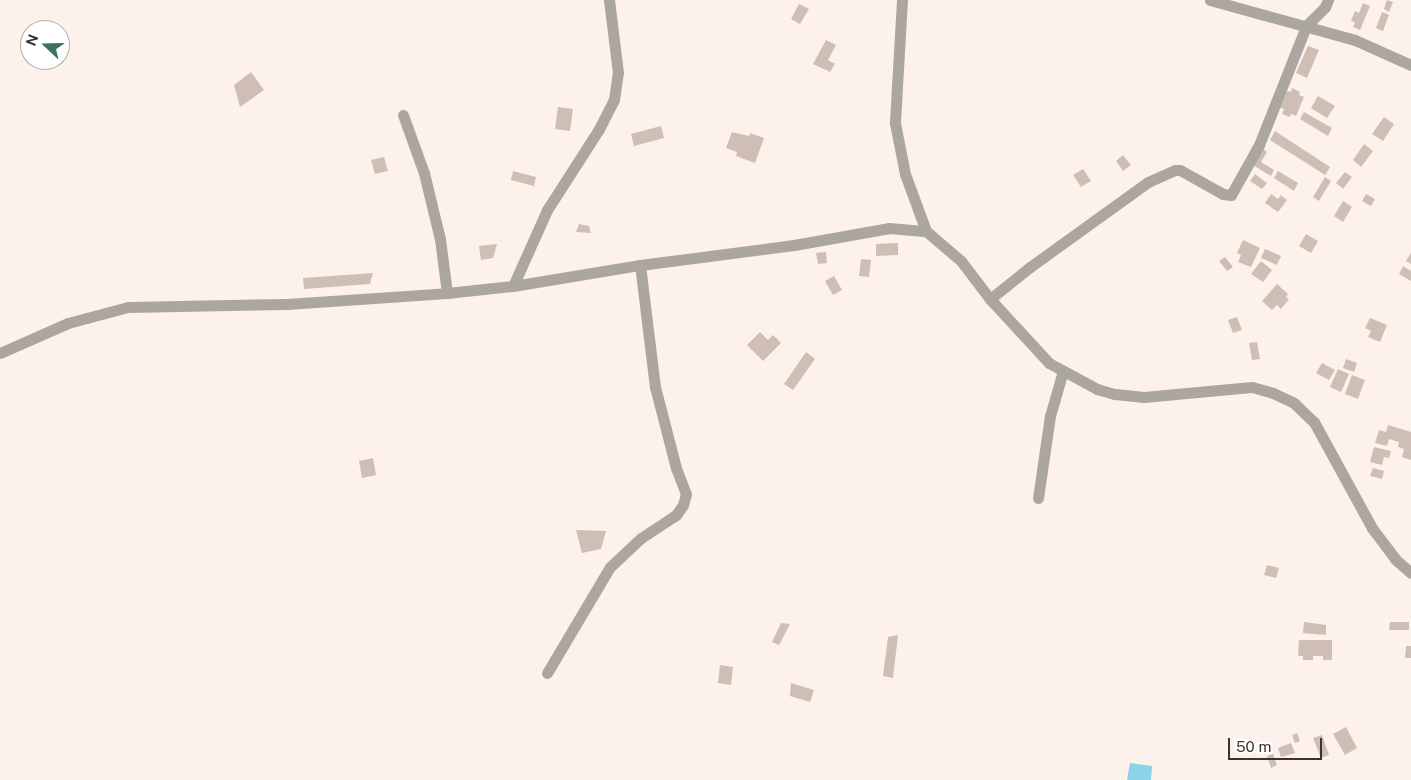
<!DOCTYPE html>
<html>
<head>
<meta charset="utf-8">
<style>
	body { margin:0 }
	#map { position:relative; width:1411px; height:780px; overflow:hidden; background:#fdf1eb; font-family:"Public Sans",sans-serif }
	div>[style] { position:absolute }
	.water>* { inset:0; background:#8ad3e9 }
	.building>* { inset:0; background:#cfbeb3 }
	.street>* { height:11px; margin:-5.5px; padding:0 5.5px; transform-origin:5.5px; border-radius:5.5px; background:#aca6a0 }
	span { translate:-50% -50%; white-space:nowrap; text-align:center; line-height:1.15; -webkit-text-stroke:4px #fff; paint-order:stroke }
	.north { position:absolute; left:20px; top:20px; width:50px; height:50px; box-sizing:border-box; background:#fff; border:1px solid #b1adac; border-radius:50%; rotate:291deg; font-size:14px; font-weight:700; line-height:20px; text-align:center; color:#3b3330 }
	.north::after { content:''; display:block; margin:auto; width:18px; height:22px; background:#3a745e; clip-path:polygon(50% 0,100% 100%,50% 72%,0 100%) }
	.scale { position:absolute; left:1228px; top:738px; width:94px; height:22px; box-sizing:border-box; border:2px solid #3b3330; border-top:0; padding-left:6px; font-size:15px; line-height:18px; white-space:nowrap; color:#3b3330; -webkit-text-stroke:4px #fff; paint-order:stroke }
</style>
</head>
<body>
<div id="map">
	<div class="water">
		<i style="clip-path:polygon(1130px 763px,1152px 766px,1151px 780px,1127px 780px)"></i>
	</div>
	<div class="building">
		<i style="clip-path:polygon(1387px 0,1393px 2px,1389px 12px,1384px 9px)"></i>
		<i style="clip-path:polygon(1363px 3px,1370px 6px,1360px 30px,1353px 27px,1355px 22px,1351px 21px,1355px 11px,1359px 13px)"></i>
		<i style="clip-path:polygon(799px 4px,809px 9px,800px 24px,791px 19px)"></i>
		<i style="clip-path:polygon(1382px 12px,1389px 15px,1383px 31px,1376px 28px)"></i>
		<i style="clip-path:polygon(826px 40px,836px 45px,828px 60px,835px 64px,830px 72px,813px 64px)"></i>
		<i style="clip-path:polygon(1308px 46px,1319px 50px,1307px 78px,1296px 73px)"></i>
		<i style="clip-path:polygon(251px 72px,264px 90px,240px 107px,234px 85px)"></i>
		<i style="clip-path:polygon(1292px 88px,1300px 92px,1299px 95px,1304px 97px,1296px 116px,1291px 114px,1290px 117px,1282px 114px,1284px 109px,1280px 108px,1287px 91px,1291px 92px)"></i>
		<i style="clip-path:polygon(1318px 96px,1335px 106px,1327px 118px,1311px 108px)"></i>
		<i style="clip-path:polygon(558px 107px,573px 109px,570px 131px,555px 129px)"></i>
		<i style="clip-path:polygon(1304px 112px,1332px 128px,1328px 136px,1300px 119px)"></i>
		<i style="clip-path:polygon(1384px 117px,1394px 124px,1383px 141px,1372px 134px)"></i>
		<i style="clip-path:polygon(661px 126px,664px 138px,634px 146px,631px 134px)"></i>
		<i style="clip-path:polygon(1275px 131px,1330px 167px,1325px 175px,1270px 140px)"></i>
		<i style="clip-path:polygon(732px 132px,749px 136px,750px 133px,764px 138px,755px 163px,736px 156px,737px 152px,726px 148px)"></i>
		<i style="clip-path:polygon(1364px 144px,1373px 151px,1361px 167px,1353px 160px)"></i>
		<i style="clip-path:polygon(1262px 148px,1267px 152px,1261px 162px,1274px 170px,1271px 176px,1251px 164px)"></i>
		<i style="clip-path:polygon(1123px 155px,1131px 165px,1123px 171px,1116px 161px)"></i>
		<i style="clip-path:polygon(384px 157px,388px 171px,375px 174px,371px 160px)"></i>
		<i style="clip-path:polygon(1083px 169px,1091px 181px,1081px 187px,1073px 175px)"></i>
		<i style="clip-path:polygon(513px 171px,536px 177px,534px 186px,511px 180px)"></i>
		<i style="clip-path:polygon(1278px 171px,1298px 183px,1294px 191px,1274px 178px)"></i>
		<i style="clip-path:polygon(1345px 172px,1352px 177px,1343px 189px,1336px 183px)"></i>
		<i style="clip-path:polygon(1255px 174px,1267px 183px,1262px 189px,1250px 181px)"></i>
		<i style="clip-path:polygon(1325px 177px,1331px 181px,1319px 201px,1313px 197px)"></i>
		<i style="clip-path:polygon(1271px 194px,1278px 199px,1281px 195px,1287px 200px,1278px 212px,1265px 203px)"></i>
		<i style="clip-path:polygon(1366px 194px,1375px 199px,1371px 206px,1362px 201px)"></i>
		<i style="clip-path:polygon(1343px 201px,1352px 207px,1343px 222px,1334px 216px)"></i>
		<i style="clip-path:polygon(579px 224px,589px 226px,591px 233px,576px 232px)"></i>
		<i style="clip-path:polygon(1306px 234px,1318px 241px,1311px 253px,1299px 246px)"></i>
		<i style="clip-path:polygon(1243px 240px,1260px 248px,1251px 267px,1238px 262px,1241px 255px,1237px 253px)"></i>
		<i style="clip-path:polygon(898px 243px,898px 255px,876px 256px,876px 244px)"></i>
		<i style="clip-path:polygon(497px 244px,493px 258px,481px 260px,479px 246px)"></i>
		<i style="clip-path:polygon(1265px 249px,1281px 256px,1277px 265px,1261px 258px)"></i>
		<i style="clip-path:polygon(826px 252px,827px 263px,818px 264px,816px 253px)"></i>
		<i style="clip-path:polygon(1411px 253px,1411px 264px,1406px 261px)"></i>
		<i style="clip-path:polygon(1225px 257px,1233px 267px,1227px 271px,1219px 261px)"></i>
		<i style="clip-path:polygon(861px 259px,871px 260px,869px 277px,859px 276px)"></i>
		<i style="clip-path:polygon(1261px 261px,1272px 270px,1263px 282px,1251px 274px)"></i>
		<i style="clip-path:polygon(1403px 266px,1411px 271px,1411px 281px,1399px 274px)"></i>
		<i style="clip-path:polygon(373px 273px,370px 284px,304px 289px,303px 278px)"></i>
		<i style="clip-path:polygon(834px 276px,842px 290px,833px 295px,825px 281px)"></i>
		<i style="clip-path:polygon(1277px 284px,1288px 294px,1286px 297px,1289px 299px,1281px 309px,1277px 305px,1272px 310px,1262px 301px)"></i>
		<i style="clip-path:polygon(1237px 317px,1242px 330px,1233px 333px,1228px 320px)"></i>
		<i style="clip-path:polygon(1370px 318px,1387px 325px,1380px 342px,1368px 337px,1371px 331px,1365px 328px)"></i>
		<i style="clip-path:polygon(760px 332px,768px 340px,773px 335px,781px 343px,763px 361px,747px 345px)"></i>
		<i style="clip-path:polygon(1257px 342px,1260px 359px,1252px 360px,1249px 343px)"></i>
		<i style="clip-path:polygon(806px 352px,815px 359px,793px 390px,784px 384px)"></i>
		<i style="clip-path:polygon(1346px 359px,1357px 363px,1354px 372px,1343px 368px)"></i>
		<i style="clip-path:polygon(1322px 363px,1335px 370px,1329px 380px,1316px 373px)"></i>
		<i style="clip-path:polygon(1338px 369px,1349px 374px,1341px 392px,1330px 387px)"></i>
		<i style="clip-path:polygon(1352px 375px,1365px 380px,1358px 399px,1345px 394px)"></i>
		<i style="clip-path:polygon(1388px 425px,1411px 432px,1411px 460px,1402px 457px,1404px 449px,1398px 447px,1399px 442px,1389px 439px,1387px 446px,1375px 443px,1379px 430px,1386px 432px)"></i>
		<i style="clip-path:polygon(1374px 447px,1391px 451px,1389px 458px,1384px 457px,1382px 465px,1370px 462px)"></i>
		<i style="clip-path:polygon(373px 458px,376px 475px,362px 478px,359px 461px)"></i>
		<i style="clip-path:polygon(1373px 468px,1384px 471px,1382px 479px,1370px 476px)"></i>
		<i style="clip-path:polygon(576px 530px,606px 531px,601px 549px,582px 553px)"></i>
		<i style="clip-path:polygon(1267px 565px,1279px 568px,1276px 578px,1264px 575px)"></i>
		<i style="clip-path:polygon(1304px 622px,1326px 625px,1326px 635px,1303px 633px)"></i>
		<i style="clip-path:polygon(1390px 622px,1409px 622px,1409px 630px,1389px 630px)"></i>
		<i style="clip-path:polygon(781px 623px,790px 624px,779px 645px,772px 642px)"></i>
		<i style="clip-path:polygon(898px 635px,893px 678px,883px 676px,888px 637px)"></i>
		<i style="clip-path:polygon(1299px 640px,1332px 640px,1332px 660px,1323px 660px,1323px 656px,1313px 656px,1313px 660px,1303px 660px,1303px 656px,1298px 656px)"></i>
		<i style="clip-path:polygon(1406px 646px,1411px 646px,1411px 658px,1405px 658px)"></i>
		<i style="clip-path:polygon(720px 665px,733px 667px,731px 685px,718px 683px)"></i>
		<i style="clip-path:polygon(791px 683px,814px 690px,810px 702px,790px 696px)"></i>
		<i style="clip-path:polygon(1346px 727px,1357px 748px,1345px 755px,1333px 734px)"></i>
		<i style="clip-path:polygon(1297px 733px,1300px 741px,1295px 743px,1292px 735px)"></i>
		<i style="clip-path:polygon(1322px 735px,1329px 755px,1321px 758px,1313px 738px)"></i>
		<i style="clip-path:polygon(1291px 743px,1295px 753px,1281px 757px,1278px 748px)"></i>
		<i style="clip-path:polygon(1273px 754px,1277px 765px,1271px 768px,1267px 756px)"></i>
	</div>
	<div class="street">
		<i style="left:902px;top:0;width:123px;rotate:93.3deg"></i>
		<i style="left:895px;top:123px;width:52px;rotate:78.9deg"></i>
		<i style="left:905px;top:174px;width:61px;rotate:69.8deg"></i>
		<i style="left:1210px;top:0;width:150px;rotate:15.4deg"></i>
		<i style="left:1355px;top:40px;width:61px;rotate:24.1deg"></i>
		<i style="left:403px;top:115px;width:62px;rotate:70.1deg"></i>
		<i style="left:424px;top:173px;width:68px;rotate:76.4deg"></i>
		<i style="left:440px;top:239px;width:54px;rotate:82.6deg"></i>
		<i style="left:513px;top:286px;width:83px;rotate:-65.9deg"></i>
		<i style="left:547px;top:210px;width:96px;rotate:-57.3deg"></i>
		<i style="left:599px;top:129px;width:33px;rotate:-63deg"></i>
		<i style="left:614px;top:100px;width:27px;rotate:-82deg"></i>
		<i style="left:618px;top:73px;width:74px;rotate:-97deg"></i>
		<i style="left:990px;top:299px;width:51px;rotate:-38.7deg"></i>
		<i style="left:1030px;top:267px;width:145px;rotate:-35.8deg"></i>
		<i style="left:1148px;top:182px;width:30px;rotate:-24deg"></i>
		<i style="left:1175px;top:170px;width:5px"></i>
		<i style="left:1180px;top:170px;width:49px;rotate:29.2deg"></i>
		<i style="left:1223px;top:194px;width:8px;rotate:7deg"></i>
		<i style="left:1231px;top:195px;width:57px;rotate:-60.8deg"></i>
		<i style="left:1259px;top:145px;width:128px;rotate:-68.4deg"></i>
		<i style="left:1306px;top:26px;width:27px;rotate:-45deg"></i>
		<i style="left:1325px;top:7px;width:8px;rotate:-67deg"></i>
		<i style="left:0;top:353px;width:74px;rotate:-23.8deg"></i>
		<i style="left:68px;top:323px;width:62px;rotate:-14.9deg"></i>
		<i style="left:128px;top:307px;width:159px;rotate:-1.1deg"></i>
		<i style="left:287px;top:304px;width:160px;rotate:-3.9deg"></i>
		<i style="left:447px;top:293px;width:66px;rotate:-6.1deg"></i>
		<i style="left:513px;top:286px;width:129px;rotate:-9.4deg"></i>
		<i style="left:640px;top:265px;width:155px;rotate:-7.4deg"></i>
		<i style="left:794px;top:245px;width:97px;rotate:-10.1deg"></i>
		<i style="left:889px;top:228px;width:37px;rotate:5deg"></i>
		<i style="left:926px;top:231px;width:46px;rotate:40.6deg"></i>
		<i style="left:961px;top:261px;width:48px;rotate:52.7deg"></i>
		<i style="left:990px;top:299px;width:87px;rotate:47.3deg"></i>
		<i style="left:1049px;top:363px;width:55px;rotate:28.4deg"></i>
		<i style="left:1097px;top:389px;width:19px;rotate:16deg"></i>
		<i style="left:1115px;top:394px;width:29px;rotate:6deg"></i>
		<i style="left:1144px;top:397px;width:108px;rotate:-5.3deg"></i>
		<i style="left:1252px;top:387px;width:22px;rotate:16deg"></i>
		<i style="left:1273px;top:393px;width:23px;rotate:25deg"></i>
		<i style="left:1294px;top:403px;width:28px;rotate:44deg"></i>
		<i style="left:1314px;top:422px;width:121px;rotate:61.3deg"></i>
		<i style="left:1372px;top:528px;width:39px;rotate:53deg"></i>
		<i style="left:1395px;top:559px;width:21px;rotate:41deg"></i>
		<i style="left:1038px;top:498px;width:83px;rotate:-81.7deg"></i>
		<i style="left:1050px;top:416px;width:47px;rotate:-73.9deg"></i>
		<i style="left:547px;top:673px;width:123px;rotate:-59.3deg"></i>
		<i style="left:610px;top:567px;width:42px;rotate:-43.1deg"></i>
		<i style="left:641px;top:538px;width:42px;rotate:-33.3deg"></i>
		<i style="left:676px;top:515px;width:12px;rotate:-55deg"></i>
		<i style="left:683px;top:505px;width:11px;rotate:-75deg"></i>
		<i style="left:686px;top:494px;width:28px;rotate:-111deg"></i>
		<i style="left:676px;top:468px;width:84px;rotate:-104.5deg"></i>
		<i style="left:655px;top:387px;width:123px;rotate:-97deg"></i>
	</div>
	<div class="north">N</div>
	<div class="scale">50 m</div>
</div>
</body>
</html>
